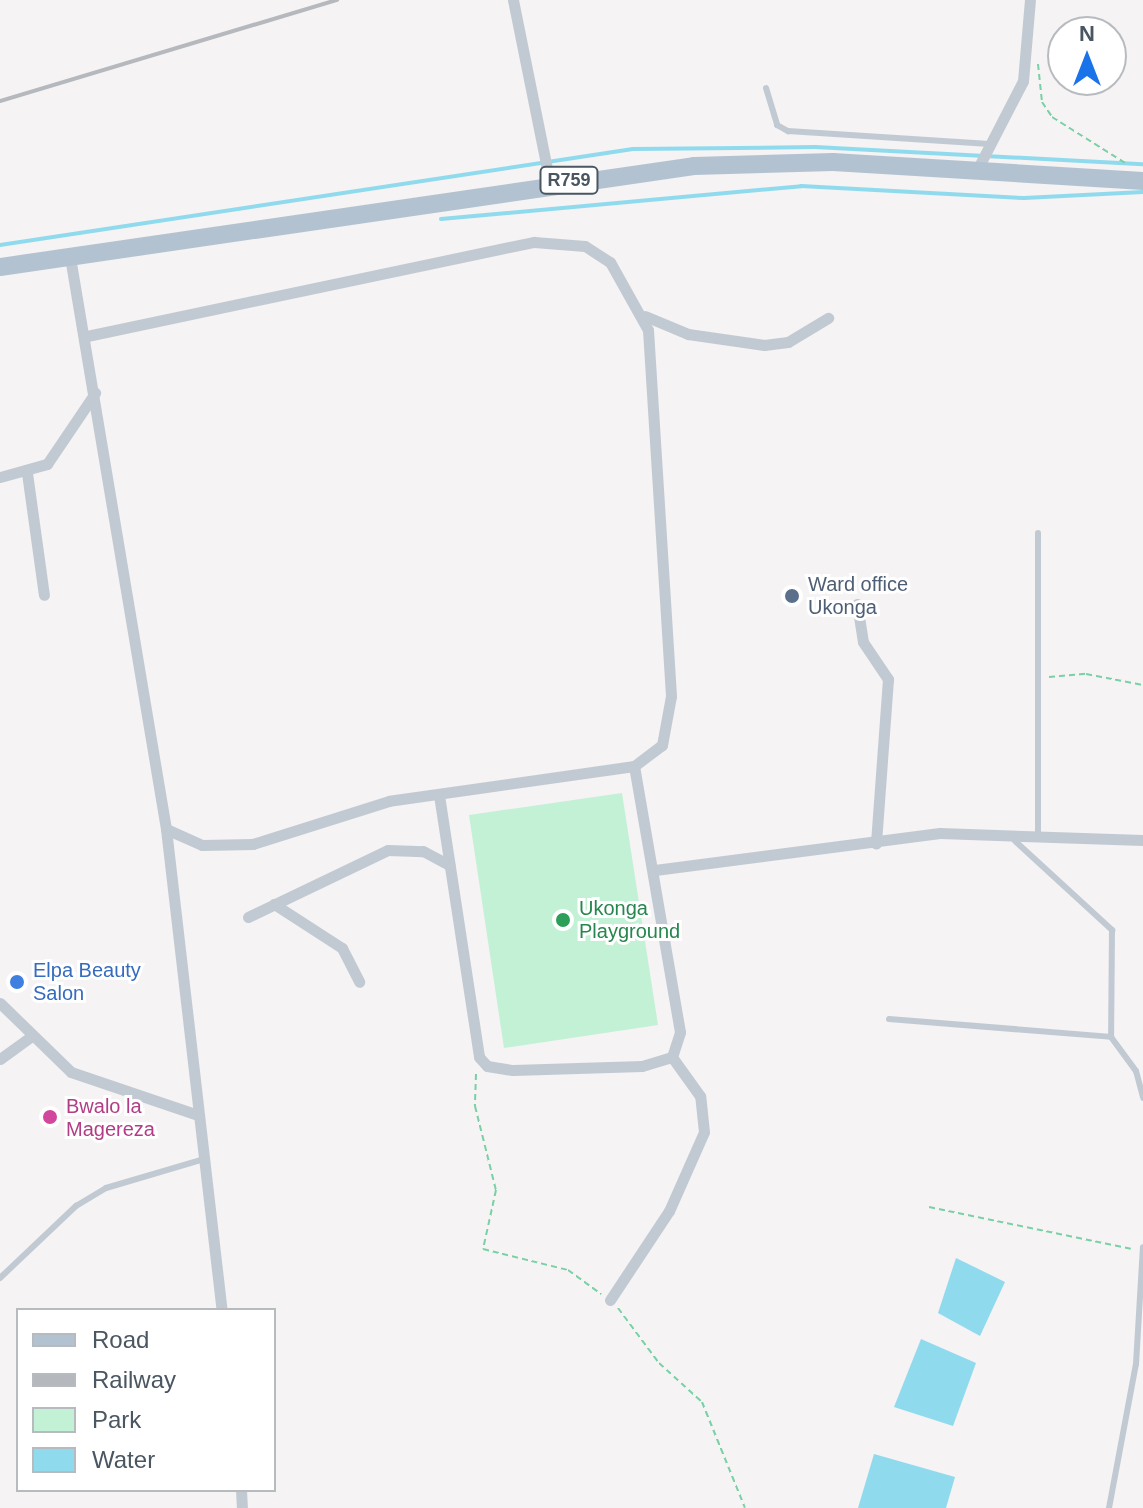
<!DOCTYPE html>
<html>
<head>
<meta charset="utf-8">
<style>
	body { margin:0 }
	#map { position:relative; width:1143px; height:1508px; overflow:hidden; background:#f5f3f3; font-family:Arial,sans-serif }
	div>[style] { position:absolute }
	.green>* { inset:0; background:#c3f1d5 }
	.water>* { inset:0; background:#90daee }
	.stream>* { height:4px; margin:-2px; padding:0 2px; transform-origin:2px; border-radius:2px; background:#90daee }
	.path>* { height:2px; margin-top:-1px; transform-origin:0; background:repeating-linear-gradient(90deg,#7ad0a6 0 6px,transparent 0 10px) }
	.service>* { height:6px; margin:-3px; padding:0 3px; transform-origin:3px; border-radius:3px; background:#c1cad2 }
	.minor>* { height:11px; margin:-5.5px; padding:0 5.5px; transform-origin:5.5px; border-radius:5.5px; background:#c1cad2 }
	.primary>* { height:18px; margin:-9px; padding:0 9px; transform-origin:9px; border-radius:9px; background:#b3c2d1 }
	.rail>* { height:4px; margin:-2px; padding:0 2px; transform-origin:2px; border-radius:2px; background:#b5b8bd }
	.dots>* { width:22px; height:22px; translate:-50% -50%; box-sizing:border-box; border:4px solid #fff; border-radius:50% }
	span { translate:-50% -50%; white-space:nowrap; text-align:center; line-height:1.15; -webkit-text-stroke:6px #fff; paint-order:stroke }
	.shield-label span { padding:2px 6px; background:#fff; border:2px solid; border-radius:6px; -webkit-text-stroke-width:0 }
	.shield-label { font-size:18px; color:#4a5661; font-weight:700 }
	.service-label { font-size:20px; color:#4e5e75 }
	.left { translate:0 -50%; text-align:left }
	.leisure-label { font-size:20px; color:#27864d }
	.shop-label { font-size:20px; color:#366cbe }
	.hotel-label { font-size:20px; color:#b23c85 }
	.legend { position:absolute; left:16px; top:1308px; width:260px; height:184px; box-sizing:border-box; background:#fff; border:2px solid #b7bbc0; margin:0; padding:10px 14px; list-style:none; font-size:24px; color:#4a5661 }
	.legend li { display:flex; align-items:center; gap:16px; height:40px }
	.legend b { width:40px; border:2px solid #b7bbc0 }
	.north { position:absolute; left:1047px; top:16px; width:80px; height:80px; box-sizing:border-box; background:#fff; border:2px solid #b7bbc0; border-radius:50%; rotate:0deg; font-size:22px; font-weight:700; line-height:32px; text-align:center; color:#4a5661 }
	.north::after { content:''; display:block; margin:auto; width:28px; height:36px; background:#1a73e8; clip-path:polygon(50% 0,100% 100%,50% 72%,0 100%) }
</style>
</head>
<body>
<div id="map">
	<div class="green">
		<i style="clip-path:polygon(622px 793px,658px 1025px,504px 1048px,469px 815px)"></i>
	</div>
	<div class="water">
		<i style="clip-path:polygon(956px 1258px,1005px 1282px,980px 1336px,938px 1313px)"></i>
		<i style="clip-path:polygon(921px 1339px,976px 1363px,953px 1426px,894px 1407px)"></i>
		<i style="clip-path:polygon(874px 1454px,955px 1477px,946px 1508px,858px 1508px)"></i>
	</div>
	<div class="stream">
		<i style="left:441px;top:219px;width:362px;rotate:-5.2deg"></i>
		<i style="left:801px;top:186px;width:223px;rotate:3.1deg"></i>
		<i style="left:1024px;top:198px;width:119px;rotate:-2.9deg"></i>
		<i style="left:0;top:245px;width:640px;rotate:-8.62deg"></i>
		<i style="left:633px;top:149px;width:182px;rotate:-0.6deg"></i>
		<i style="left:815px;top:147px;width:328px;rotate:3deg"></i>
	</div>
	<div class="path">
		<i style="left:1038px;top:64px;width:38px;rotate:84deg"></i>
		<i style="left:1042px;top:102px;width:18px;rotate:56deg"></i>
		<i style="left:1052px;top:117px;width:89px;rotate:32.1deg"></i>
		<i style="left:1049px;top:677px;width:37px;rotate:-5deg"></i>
		<i style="left:1086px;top:674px;width:58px;rotate:10.9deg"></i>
		<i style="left:476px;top:1074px;width:32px;rotate:92deg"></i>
		<i style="left:475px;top:1106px;width:87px;rotate:76deg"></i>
		<i style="left:496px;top:1190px;width:60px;rotate:102.4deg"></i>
		<i style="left:483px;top:1249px;width:88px;rotate:13.9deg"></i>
		<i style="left:568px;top:1270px;width:41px;rotate:36deg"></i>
		<i style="left:929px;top:1207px;width:206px;rotate:11.7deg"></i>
		<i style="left:618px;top:1308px;width:69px;rotate:53.3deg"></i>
		<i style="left:659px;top:1363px;width:58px;rotate:42.2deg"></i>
		<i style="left:702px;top:1402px;width:114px;rotate:67.9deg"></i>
	</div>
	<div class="service">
		<i style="left:766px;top:88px;width:39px;rotate:73deg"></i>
		<i style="left:777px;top:125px;width:13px;rotate:29deg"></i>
		<i style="left:788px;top:131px;width:202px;rotate:3.7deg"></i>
		<i style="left:1038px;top:533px;width:303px;rotate:90deg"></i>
		<i style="left:1015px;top:841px;width:132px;rotate:42.5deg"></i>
		<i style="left:1112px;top:930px;width:107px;rotate:90.5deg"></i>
		<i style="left:1111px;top:1037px;width:42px;rotate:53.7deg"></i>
		<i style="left:1136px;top:1071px;width:28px;rotate:75deg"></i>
		<i style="left:889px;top:1019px;width:223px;rotate:4.6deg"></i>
		<i style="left:0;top:1278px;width:105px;rotate:-43.5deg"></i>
		<i style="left:76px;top:1206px;width:35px;rotate:-31deg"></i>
		<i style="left:106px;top:1188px;width:102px;rotate:-16.5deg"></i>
		<i style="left:1109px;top:1508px;width:147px;rotate:-79.4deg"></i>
		<i style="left:1136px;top:1364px;width:117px;rotate:-86.6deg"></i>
	</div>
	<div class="minor">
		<i style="left:513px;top:0;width:187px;rotate:78.6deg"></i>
		<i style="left:976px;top:172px;width:102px;rotate:-62.7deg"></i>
		<i style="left:1023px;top:81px;width:81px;rotate:-85.1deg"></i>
		<i style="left:70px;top:257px;width:580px;rotate:80.47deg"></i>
		<i style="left:166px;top:829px;width:484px;rotate:83.4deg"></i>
		<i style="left:645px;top:316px;width:47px;rotate:22.7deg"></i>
		<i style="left:688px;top:334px;width:77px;rotate:8.2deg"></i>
		<i style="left:764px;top:345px;width:24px;rotate:-7deg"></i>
		<i style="left:788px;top:342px;width:47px;rotate:-31deg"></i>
		<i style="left:87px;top:336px;width:457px;rotate:-11.9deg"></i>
		<i style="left:534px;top:242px;width:51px;rotate:4.5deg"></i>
		<i style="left:585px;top:246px;width:30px;rotate:33deg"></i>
		<i style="left:610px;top:262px;width:78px;rotate:60.8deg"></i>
		<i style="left:648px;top:330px;width:367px;rotate:86.4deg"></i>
		<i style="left:671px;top:696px;width:50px;rotate:100.4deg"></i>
		<i style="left:662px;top:745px;width:35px;rotate:143deg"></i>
		<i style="left:634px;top:766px;width:247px;rotate:171.9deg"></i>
		<i style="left:389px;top:801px;width:143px;rotate:162.5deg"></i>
		<i style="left:253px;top:844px;width:51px;rotate:178.9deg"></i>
		<i style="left:202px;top:845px;width:39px;rotate:-156deg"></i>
		<i style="left:27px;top:473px;width:123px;rotate:82.1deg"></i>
		<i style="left:0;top:477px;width:49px;rotate:-15.5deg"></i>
		<i style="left:47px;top:464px;width:86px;rotate:-55.9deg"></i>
		<i style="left:857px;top:604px;width:38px;rotate:81deg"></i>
		<i style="left:863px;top:642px;width:45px;rotate:56deg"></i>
		<i style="left:888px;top:679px;width:165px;rotate:94.2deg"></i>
		<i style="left:439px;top:795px;width:265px;rotate:81.3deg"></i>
		<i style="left:479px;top:1057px;width:12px;rotate:48deg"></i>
		<i style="left:487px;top:1066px;width:26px;rotate:9deg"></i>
		<i style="left:513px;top:1070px;width:129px;rotate:-1.8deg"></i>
		<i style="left:642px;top:1066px;width:31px;rotate:-17deg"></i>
		<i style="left:672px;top:1057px;width:26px;rotate:-72deg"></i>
		<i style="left:680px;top:1032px;width:270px;rotate:-99.8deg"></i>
		<i style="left:655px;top:870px;width:287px;rotate:-7.4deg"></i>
		<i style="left:940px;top:833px;width:203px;rotate:2deg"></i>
		<i style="left:274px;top:904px;width:81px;rotate:32.9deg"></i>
		<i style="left:342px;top:948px;width:38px;rotate:63deg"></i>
		<i style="left:248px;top:917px;width:155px;rotate:-25.6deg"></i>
		<i style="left:388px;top:850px;width:35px;rotate:2deg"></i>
		<i style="left:423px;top:851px;width:30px;rotate:28deg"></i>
		<i style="left:0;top:1003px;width:99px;rotate:44.2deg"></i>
		<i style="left:71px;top:1072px;width:134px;rotate:18.7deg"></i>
		<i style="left:0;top:1059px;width:36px;rotate:-36deg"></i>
		<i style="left:610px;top:1300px;width:107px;rotate:-56.5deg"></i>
		<i style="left:669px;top:1211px;width:86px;rotate:-66.1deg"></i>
		<i style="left:704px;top:1132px;width:36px;rotate:-96deg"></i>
		<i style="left:700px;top:1096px;width:48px;rotate:-125.7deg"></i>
		<i style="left:241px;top:1490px;width:18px;rotate:87deg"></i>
	</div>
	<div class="primary">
		<i style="left:0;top:267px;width:701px;rotate:-8.28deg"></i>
		<i style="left:694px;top:166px;width:139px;rotate:-1.6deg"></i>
		<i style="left:833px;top:162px;width:311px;rotate:3.5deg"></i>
	</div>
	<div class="rail">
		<i style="left:0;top:101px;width:352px;rotate:-16.7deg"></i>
	</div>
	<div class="dots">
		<i style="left:792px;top:596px;background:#5c6f8a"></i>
		<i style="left:563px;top:920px;background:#2e9e5b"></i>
		<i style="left:17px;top:982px;background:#3f7fe0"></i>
		<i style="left:50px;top:1117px;background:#d1479c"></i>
	</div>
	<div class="shield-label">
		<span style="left:569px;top:180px">R759</span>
	</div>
	<div class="service-label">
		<span class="left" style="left:808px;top:596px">Ward office<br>Ukonga</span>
	</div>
	<div class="leisure-label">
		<span class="left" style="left:579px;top:920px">Ukonga<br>Playground</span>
	</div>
	<div class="shop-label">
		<span class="left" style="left:33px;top:982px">Elpa Beauty<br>Salon</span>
	</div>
	<div class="hotel-label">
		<span class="left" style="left:66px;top:1118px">Bwalo la<br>Magereza</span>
	</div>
	<ul class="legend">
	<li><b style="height:10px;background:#b3c2d1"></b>Road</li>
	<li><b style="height:10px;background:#b5b8bd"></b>Railway</li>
	<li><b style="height:22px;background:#c3f1d5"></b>Park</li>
	<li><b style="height:22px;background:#90daee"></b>Water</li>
	</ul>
	<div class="north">N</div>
</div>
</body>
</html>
